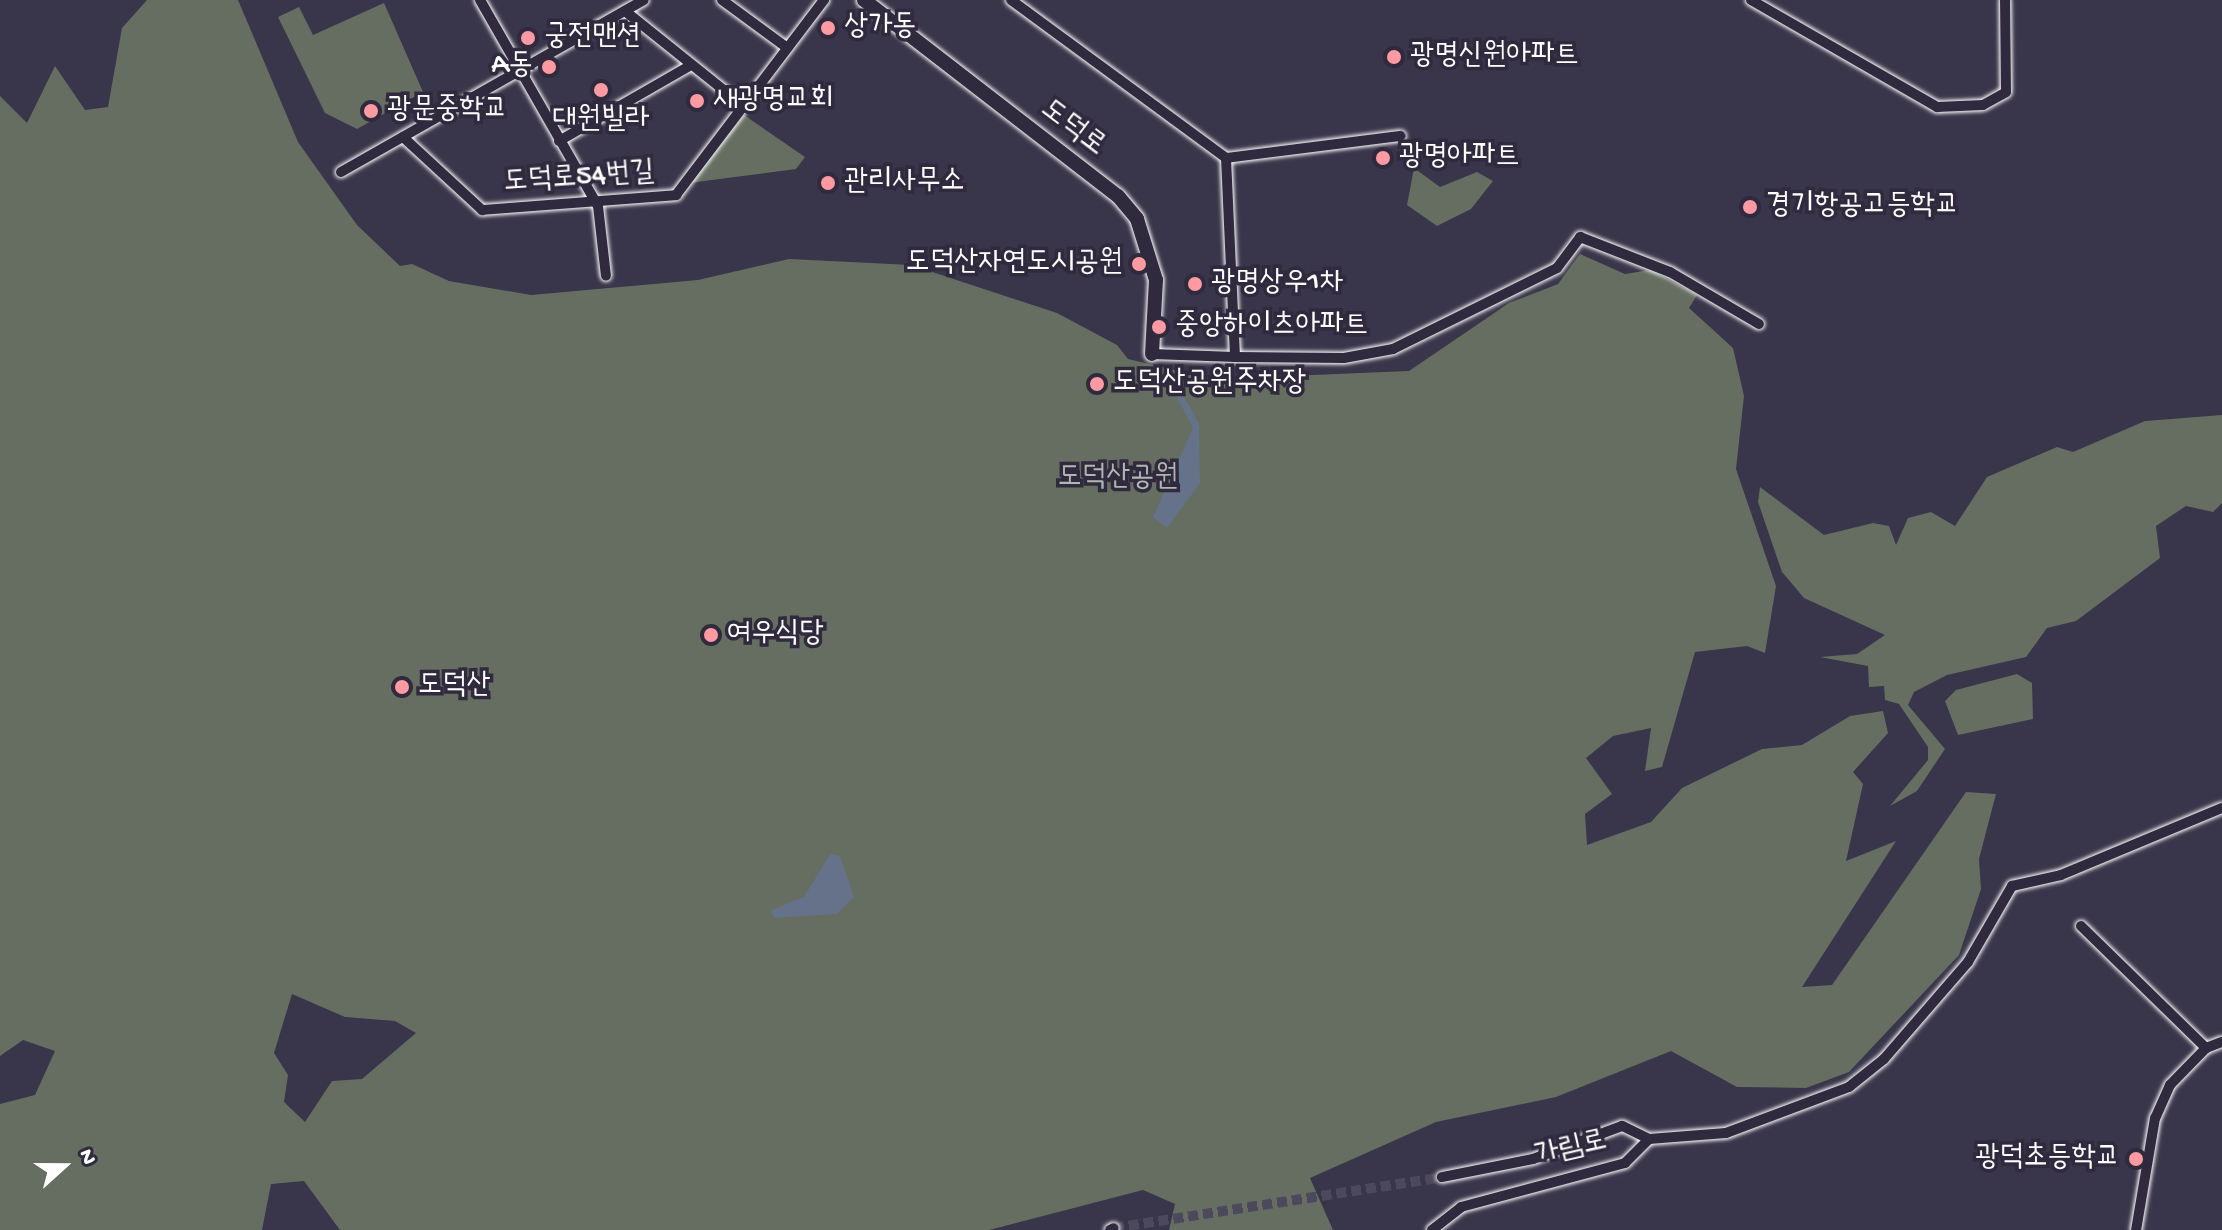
<!DOCTYPE html>
<html>
<head>
<meta charset="utf-8">
<style>
	body { margin:0 }
	#map { position:relative; width:2222px; height:1230px; overflow:hidden; background:#39354a; font-family:"Gochi Hand","Poor Story",sans-serif }
	div>[style] { position:absolute }
	.green>* { inset:0; background:#656e61 }
	.water>* { inset:0; background:#65728a }
	.street-tunnel>* { height:10px; margin-top:-5px; transform-origin:0; background:repeating-linear-gradient(90deg,#4d495c 0 10px,transparent 0 15px) }
	.roads { filter:drop-shadow(0 0 2px #fff) drop-shadow(0 0 2px #fff) }
	.street>* { height:10px; margin:-5px; padding:0 5px; transform-origin:5px; border-radius:5px; background:#2f2a3d }
	.secondary>* { height:14px; margin:-7px; padding:0 7px; transform-origin:7px; border-radius:7px; background:#2f2a3d }
	.dots>* { width:22px; height:22px; translate:-50% -50%; box-sizing:border-box; border:4px solid #2f2a3d; border-radius:50% }
	span { translate:-50% -50%; white-space:nowrap; text-align:center; line-height:1.15; -webkit-text-stroke:7px #2f2a3d; paint-order:stroke }
	.poi-label { font-size:30px; color:#fff }
	.left { translate:0 -50%; text-align:left }
	.right { translate:-100% -50%; text-align:right }
	.street-label { font-size:30px; color:#fff }
	.park-label { font-size:30px; color:#b2b6b0 }
	.north { position:absolute; left:24px; top:1126px; width:80px; height:80px; -webkit-text-stroke:6px #2f2a3d; paint-order:stroke; rotate:69deg; font-size:22px; font-weight:700; line-height:32px; text-align:center; color:#fff }
	.north::after { content:''; display:block; margin:auto; width:28px; height:36px; background:#fff; clip-path:polygon(50% 0,100% 100%,50% 72%,0 100%) }
</style>
</head>
<body>
<div id="map">
	<div class="green">
		<i style="clip-path:polygon(evenodd,147px 0,238px 0,298px 142px,357px 225px,400px 266px,412px 264px,449px 281px,531px 295px,698px 280px,789px 259px,911px 265px,1057px 313px,1117px 345px,1128px 359px,1213px 379px,1409px 371px,1509px 303px,1558px 284px,1580px 254px,1625px 274px,1650px 270px,1697px 295px,1689px 308px,1733px 348px,1744px 396px,1736px 469px,1776px 586px,1765px 653px,1747px 646px,1695px 652px,1662px 767px,1645px 771px,1651px 728px,1613px 736px,1586px 758px,1612px 794px,1585px 814px,1587px 845px,1651px 822px,1682px 788px,1762px 749px,1802px 745px,1850px 716px,1883px 711px,1888px 733px,1853px 772px,1863px 784px,1846px 861px,1896px 841px,1802px 987px,1832px 985px,1966px 792px,1996px 794px,1979px 859px,1981px 889px,1959px 955px,1849px 1072px,1806px 1088px,1737px 1087px,1671px 1051px,1556px 1097px,1436px 1122px,1310px 1178px,1333px 1230px,1169px 1230px,1175px 1204px,1143px 1190px,989px 1230px,340px 1230px,304px 1181px,271px 1184px,262px 1230px,0 1230px,0 1104px,35px 1095px,55px 1051px,23px 1040px,0 1056px,0 96px,27px 123px,55px 66px,85px 110px,108px 107px,122px 28px,147px 0,292px 994px,345px 1017px,395px 1021px,416px 1033px,362px 1079px,332px 1081px,305px 1122px,284px 1102px,288px 1075px,274px 1053px,292px 994px)"></i>
		<i style="clip-path:polygon(384px 3px,423px 92px,357px 129px,325px 113px,278px 17px,299px 7px,313px 35px)"></i>
		<i style="clip-path:polygon(744px 115px,805px 157px,796px 169px,689px 183px)"></i>
		<i style="clip-path:polygon(1414px 168px,1440px 187px,1477px 172px,1493px 181px,1471px 209px,1437px 226px,1407px 205px)"></i>
		<i style="clip-path:polygon(2222px 415px,2222px 503px,2213px 512px,2186px 506px,2156px 526px,2160px 558px,2076px 621px,2047px 628px,2026px 657px,1947px 675px,1914px 692px,1908px 705px,1945px 749px,1917px 791px,1890px 806px,1928px 760px,1928px 747px,1899px 704px,1885px 700px,1884px 686px,1869px 687px,1868px 666px,1820px 657px,1857px 654px,1885px 635px,1804px 598px,1782px 572px,1758px 502px,1760px 487px,1824px 535px,1873px 523px,1889px 526px,1896px 545px,1908px 518px,1931px 512px,1955px 526px,1987px 477px,2057px 447px,2073px 452px,2145px 421px)"></i>
		<i style="clip-path:polygon(2017px 674px,2032px 683px,2033px 719px,1958px 735px,1945px 701px,1956px 690px)"></i>
	</div>
	<div class="water">
		<i style="clip-path:polygon(1173px 377px,1199px 424px,1200px 483px,1167px 528px,1153px 517px,1193px 428px,1168px 380px)"></i>
		<i style="clip-path:polygon(830px 854px,840px 856px,854px 897px,837px 914px,774px 918px,771px 910px,804px 897px)"></i>
	</div>
	<div class="street-tunnel">
		<i style="left:1114px;top:1228px;width:332px;rotate:-8.8deg"></i>
	</div>
	<div class="roads">
		<div class="street">
			<i style="left:480px;top:0;width:237px;rotate:60.2deg"></i>
			<i style="left:598px;top:206px;width:70px;rotate:83.5deg"></i>
			<i style="left:722px;top:0;width:79px;rotate:36.3deg"></i>
			<i style="left:1011px;top:0;width:267px;rotate:36.3deg"></i>
			<i style="left:1226px;top:158px;width:199px;rotate:87.4deg"></i>
			<i style="left:1235px;top:357px;width:83px;rotate:-177.9deg"></i>
			<i style="left:1751px;top:0;width:215px;rotate:29.9deg"></i>
			<i style="left:1937px;top:107px;width:46px;rotate:-2.5deg"></i>
			<i style="left:1983px;top:105px;width:26px;rotate:-29deg"></i>
			<i style="left:2006px;top:92px;width:92px;rotate:-90.6deg"></i>
			<i style="left:625px;top:11px;width:149px;rotate:38.7deg"></i>
			<i style="left:403px;top:137px;width:108px;rotate:42.7deg"></i>
			<i style="left:482px;top:210px;width:195px;rotate:-4.4deg"></i>
			<i style="left:676px;top:195px;width:245px;rotate:-52.8deg"></i>
			<i style="left:559px;top:141px;width:152px;rotate:-29.9deg"></i>
			<i style="left:1226px;top:158px;width:176px;rotate:-7.2deg"></i>
			<i style="left:341px;top:172px;width:348px;rotate:-29.6deg"></i>
			<i style="left:1235px;top:357px;width:109px;rotate:0.5deg"></i>
			<i style="left:1344px;top:358px;width:50px;rotate:-10.4deg"></i>
			<i style="left:1393px;top:349px;width:183px;rotate:-26.3deg"></i>
			<i style="left:1557px;top:268px;width:39px;rotate:-53deg"></i>
			<i style="left:1580px;top:237px;width:97px;rotate:21.3deg"></i>
			<i style="left:1670px;top:272px;width:103px;rotate:30.3deg"></i>
			<i style="left:2081px;top:926px;width:175px;rotate:44.3deg"></i>
			<i style="left:2206px;top:1048px;width:52px;rotate:134.2deg"></i>
			<i style="left:2170px;top:1085px;width:36px;rotate:114deg"></i>
			<i style="left:2155px;top:1118px;width:114px;rotate:99.6deg"></i>
			<i style="left:2206px;top:1048px;width:17px;rotate:-21deg"></i>
			<i style="left:1649px;top:1139px;width:77px;rotate:-4.5deg"></i>
			<i style="left:1726px;top:1133px;width:131px;rotate:-20.5deg"></i>
			<i style="left:1849px;top:1087px;width:45px;rotate:-38.7deg"></i>
			<i style="left:1884px;top:1059px;width:128px;rotate:-49.1deg"></i>
			<i style="left:1968px;top:962px;width:88px;rotate:-59.9deg"></i>
			<i style="left:2012px;top:886px;width:50px;rotate:-12.7deg"></i>
			<i style="left:2061px;top:875px;width:174px;rotate:-22.6deg"></i>
			<i style="left:1110px;top:1230px;width:4px;rotate:-27deg"></i>
			<i style="left:1432px;top:1230px;width:37px;rotate:-38deg"></i>
			<i style="left:1461px;top:1207px;width:170px;rotate:-15deg"></i>
			<i style="left:1625px;top:1163px;width:34px;rotate:-45deg"></i>
			<i style="left:1649px;top:1139px;width:30px;rotate:-154deg"></i>
			<i style="left:1622px;top:1126px;width:95px;rotate:159.7deg"></i>
			<i style="left:1533px;top:1159px;width:93px;rotate:168.8deg"></i>
		</div>
		<div class="secondary">
			<i style="left:864px;top:0;width:321px;rotate:37.7deg"></i>
			<i style="left:1118px;top:196px;width:30px;rotate:50deg"></i>
			<i style="left:1137px;top:219px;width:64px;rotate:72.7deg"></i>
			<i style="left:1156px;top:280px;width:74px;rotate:93.1deg"></i>
		</div>
	</div>
	<div class="dots">
		<i style="left:828px;top:28px;background:#ff9aa2"></i>
		<i style="left:528px;top:38px;background:#ff9aa2"></i>
		<i style="left:1394px;top:57px;background:#ff9aa2"></i>
		<i style="left:549px;top:67px;background:#ff9aa2"></i>
		<i style="left:601px;top:90px;background:#ff9aa2"></i>
		<i style="left:697px;top:101px;background:#ff9aa2"></i>
		<i style="left:371px;top:111px;background:#ff9aa2"></i>
		<i style="left:1383px;top:158px;background:#ff9aa2"></i>
		<i style="left:828px;top:183px;background:#ff9aa2"></i>
		<i style="left:1750px;top:207px;background:#ff9aa2"></i>
		<i style="left:1139px;top:264px;background:#ff9aa2"></i>
		<i style="left:1195px;top:284px;background:#ff9aa2"></i>
		<i style="left:1159px;top:327px;background:#ff9aa2"></i>
		<i style="left:1097px;top:384px;background:#ff9aa2"></i>
		<i style="left:711px;top:635px;background:#ff9aa2"></i>
		<i style="left:402px;top:687px;background:#ff9aa2"></i>
		<i style="left:2136px;top:1159px;background:#ff9aa2"></i>
	</div>
	<div class="poi-label">
		<span class="left" style="left:844px;top:28px">상가동</span>
		<span class="left" style="left:544px;top:38px">궁전맨션</span>
		<span class="left" style="left:1410px;top:57px">광명신원아파트</span>
		<span class="right" style="left:533px;top:67px">A동</span>
		<span class="left" style="left:713px;top:101px">새광명교회</span>
		<span class="left" style="left:387px;top:111px">광문중학교</span>
		<span style="left:601px;top:121px">대원빌라</span>
		<span class="left" style="left:1399px;top:158px">광명아파트</span>
		<span class="left" style="left:844px;top:183px">관리사무소</span>
		<span class="left" style="left:1766px;top:207px">경기항공고등학교</span>
		<span class="right" style="left:1123px;top:264px">도덕산자연도시공원</span>
		<span class="left" style="left:1211px;top:284px">광명상우1차</span>
		<span class="left" style="left:1175px;top:327px">중앙하이츠아파트</span>
		<span class="left" style="left:1113px;top:384px">도덕산공원주차장</span>
		<span class="left" style="left:727px;top:635px">여우식당</span>
		<span class="left" style="left:418px;top:687px">도덕산</span>
		<span class="right" style="left:2120px;top:1159px">광덕초등학교</span>
	</div>
	<div class="street-label">
		<span style="left:1072px;top:129px;rotate:37deg">도덕로</span>
		<span style="left:579px;top:179px;rotate:-4deg">도덕로54번길</span>
		<span style="left:1571px;top:1150px;rotate:-13deg">가림로</span>
	</div>
	<div class="park-label">
		<span style="left:1118px;top:479px">도덕산공원</span>
	</div>
	<div class="north">N</div>
</div>
</body>
</html>
